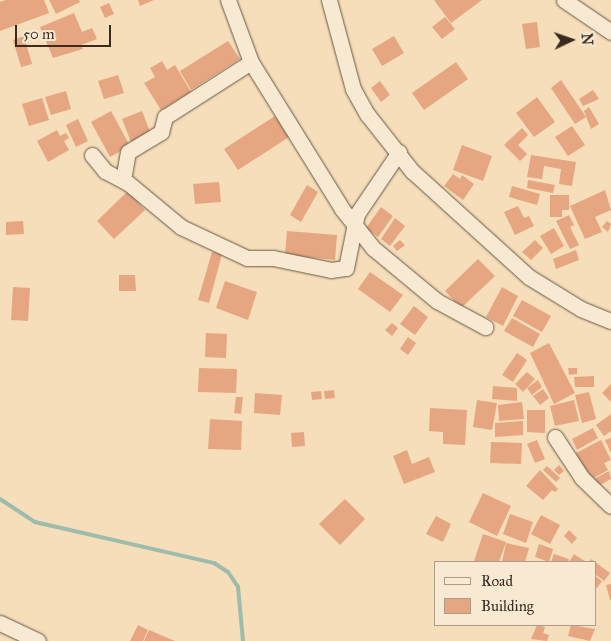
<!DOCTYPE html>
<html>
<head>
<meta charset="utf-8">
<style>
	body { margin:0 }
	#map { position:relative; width:611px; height:641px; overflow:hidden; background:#f5deb9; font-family:"IM FELL Great Primer",serif }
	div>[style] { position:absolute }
	.stream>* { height:4px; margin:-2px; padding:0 2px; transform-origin:2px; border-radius:2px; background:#9dbcab }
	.building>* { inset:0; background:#e6a682 }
	.roads { filter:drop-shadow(0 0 1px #685746) drop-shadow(0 0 1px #685746) }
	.minor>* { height:15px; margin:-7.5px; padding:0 7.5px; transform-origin:7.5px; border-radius:7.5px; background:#f8ead2 }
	span { translate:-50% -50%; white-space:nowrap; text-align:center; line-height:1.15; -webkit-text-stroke:4.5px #f8ead2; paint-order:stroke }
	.legend { position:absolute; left:434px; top:561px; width:162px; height:65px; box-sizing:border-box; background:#f8ead2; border:1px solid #ac9d8b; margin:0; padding:6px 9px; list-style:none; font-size:15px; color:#392a20 }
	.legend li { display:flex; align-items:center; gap:10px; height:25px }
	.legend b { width:25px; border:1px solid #ac9d8b }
	.north { position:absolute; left:546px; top:15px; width:50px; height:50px; -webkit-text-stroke:4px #f8ead2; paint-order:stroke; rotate:87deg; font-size:14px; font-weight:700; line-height:20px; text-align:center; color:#392a20 }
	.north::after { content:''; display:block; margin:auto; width:18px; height:22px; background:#392a20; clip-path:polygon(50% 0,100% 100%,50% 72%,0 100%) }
	.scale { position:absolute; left:15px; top:25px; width:96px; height:22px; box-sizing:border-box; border:2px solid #392a20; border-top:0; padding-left:6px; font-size:15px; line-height:18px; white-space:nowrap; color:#392a20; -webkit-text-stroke:4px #f8ead2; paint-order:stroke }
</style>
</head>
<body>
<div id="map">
	<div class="stream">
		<i style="left:0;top:499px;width:42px;rotate:33.3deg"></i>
		<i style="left:35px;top:522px;width:184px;rotate:12.9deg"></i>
		<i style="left:214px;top:563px;width:17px;rotate:33deg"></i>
		<i style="left:228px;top:572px;width:18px;rotate:56deg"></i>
		<i style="left:238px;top:587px;width:54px;rotate:84.7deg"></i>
	</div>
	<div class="building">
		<i style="clip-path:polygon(6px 0,44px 0,49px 13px,0 31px,0 2px)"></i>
		<i style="clip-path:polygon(49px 0,79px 0,80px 2px,56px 14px)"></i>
		<i style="clip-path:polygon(138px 0,154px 0,140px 6px)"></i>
		<i style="clip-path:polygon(434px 0,482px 0,451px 23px)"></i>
		<i style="clip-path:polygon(109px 3px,114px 14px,105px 18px,100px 7px)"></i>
		<i style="clip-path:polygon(74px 13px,82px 32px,92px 28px,97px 39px,81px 45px,83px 49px,53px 58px,40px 27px)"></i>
		<i style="clip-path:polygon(445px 17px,455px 29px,442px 39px,432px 27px)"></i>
		<i style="clip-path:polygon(537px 22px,540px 47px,526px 49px,522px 24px)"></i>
		<i style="clip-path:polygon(24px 36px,32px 64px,21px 67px,13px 40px)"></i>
		<i style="clip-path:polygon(394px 36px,404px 53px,382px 66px,372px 49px)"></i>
		<i style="clip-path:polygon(228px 41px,240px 59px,191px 90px,180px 71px)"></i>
		<i style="clip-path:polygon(162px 61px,167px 70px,175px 65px,191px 92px,161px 110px,144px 83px,155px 77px,150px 68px)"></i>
		<i style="clip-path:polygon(456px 62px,468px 79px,424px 110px,412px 93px)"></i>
		<i style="clip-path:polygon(118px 75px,124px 93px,104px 99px,98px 81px)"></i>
		<i style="clip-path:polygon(561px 80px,586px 117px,575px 124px,551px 88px)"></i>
		<i style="clip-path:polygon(380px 81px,390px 95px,381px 102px,371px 88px)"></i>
		<i style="clip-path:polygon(593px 90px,599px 99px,583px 106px,579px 99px)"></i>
		<i style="clip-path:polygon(66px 91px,71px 109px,51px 115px,45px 97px)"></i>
		<i style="clip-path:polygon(537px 97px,555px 122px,534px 137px,516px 113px)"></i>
		<i style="clip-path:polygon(42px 98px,49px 120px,29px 126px,22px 104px)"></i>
		<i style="clip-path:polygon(589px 107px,599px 124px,591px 129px,584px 111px)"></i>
		<i style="clip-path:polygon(111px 111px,130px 146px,110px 157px,91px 122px)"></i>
		<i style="clip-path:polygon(142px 111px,151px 134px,131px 142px,122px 119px)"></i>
		<i style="clip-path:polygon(275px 116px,289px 137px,238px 170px,224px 149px)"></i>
		<i style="clip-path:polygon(78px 119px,88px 141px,76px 147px,66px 125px)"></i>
		<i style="clip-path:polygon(572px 126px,585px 145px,568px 156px,555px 137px)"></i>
		<i style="clip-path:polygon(522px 128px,528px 135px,518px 145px,527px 154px,520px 161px,504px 145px)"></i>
		<i style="clip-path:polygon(57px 130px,60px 136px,66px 133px,69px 138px,64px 141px,69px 150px,48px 162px,37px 141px)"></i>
		<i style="clip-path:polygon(462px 145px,492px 156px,483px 181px,453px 170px)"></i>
		<i style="clip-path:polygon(531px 155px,576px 162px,572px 186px,559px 184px,561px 169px,544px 166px,542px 179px,527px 177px)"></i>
		<i style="clip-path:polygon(453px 174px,460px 179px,462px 175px,474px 184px,463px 200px,444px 186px)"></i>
		<i style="clip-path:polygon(528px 180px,555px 185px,553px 193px,527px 188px)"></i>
		<i style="clip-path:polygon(219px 182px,221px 202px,195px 204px,193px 184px)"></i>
		<i style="clip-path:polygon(307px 185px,318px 192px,301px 222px,290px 215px)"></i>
		<i style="clip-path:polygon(512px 186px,540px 194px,537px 205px,509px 197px)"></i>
		<i style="clip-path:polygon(605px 190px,611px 210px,595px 217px,602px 232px,585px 239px,570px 206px)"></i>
		<i style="clip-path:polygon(128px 191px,145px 210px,114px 239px,97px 221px)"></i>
		<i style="clip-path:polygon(550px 195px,569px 195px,569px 210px,562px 210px,562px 217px,550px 217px)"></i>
		<i style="clip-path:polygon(518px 206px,524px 218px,529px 216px,534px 226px,515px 235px,504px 212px)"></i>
		<i style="clip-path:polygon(381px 207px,393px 216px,378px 237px,366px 228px)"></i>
		<i style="clip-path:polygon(569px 215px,574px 225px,570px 227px,579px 245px,570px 249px,556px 221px)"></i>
		<i style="clip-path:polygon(395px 218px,405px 226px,390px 246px,381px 239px)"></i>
		<i style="clip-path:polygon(23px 221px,24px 234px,6px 235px,6px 222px)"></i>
		<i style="clip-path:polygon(607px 221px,611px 224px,608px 232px,602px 227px)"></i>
		<i style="clip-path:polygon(554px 228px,564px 246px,551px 254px,540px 236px)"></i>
		<i style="clip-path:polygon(287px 231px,337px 235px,335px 260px,285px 255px)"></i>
		<i style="clip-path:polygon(400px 240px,405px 245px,397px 251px,393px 246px)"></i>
		<i style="clip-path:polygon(535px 240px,543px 248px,531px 260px,522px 252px)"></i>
		<i style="clip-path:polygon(576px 250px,579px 260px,556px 269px,553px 259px)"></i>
		<i style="clip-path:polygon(212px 252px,222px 254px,209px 303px,198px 300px)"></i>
		<i style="clip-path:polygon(478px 259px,495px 276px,461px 308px,445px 291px)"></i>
		<i style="clip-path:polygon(370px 272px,403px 295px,390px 312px,358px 289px)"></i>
		<i style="clip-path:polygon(119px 275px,135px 275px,136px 291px,119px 291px)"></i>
		<i style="clip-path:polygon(225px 281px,257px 292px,248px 320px,216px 308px)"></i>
		<i style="clip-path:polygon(13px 287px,30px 288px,28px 321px,11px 320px)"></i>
		<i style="clip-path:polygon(502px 287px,518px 296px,503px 326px,486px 317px)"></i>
		<i style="clip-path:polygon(522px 300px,551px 316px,542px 332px,513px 316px)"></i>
		<i style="clip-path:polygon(414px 306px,428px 317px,415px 335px,400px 324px)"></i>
		<i style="clip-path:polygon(512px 318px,540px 334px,533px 347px,504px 331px)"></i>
		<i style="clip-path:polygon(392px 323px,398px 328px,392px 336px,385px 330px)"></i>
		<i style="clip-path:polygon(206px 333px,227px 334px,226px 358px,205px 357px)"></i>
		<i style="clip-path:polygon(408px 337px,416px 343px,408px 355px,400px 349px)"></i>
		<i style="clip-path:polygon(549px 343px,575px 393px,554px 404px,530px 353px)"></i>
		<i style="clip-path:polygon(517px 353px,527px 360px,513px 382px,502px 375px)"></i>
		<i style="clip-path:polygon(199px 368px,237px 369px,236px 393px,198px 392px)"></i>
		<i style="clip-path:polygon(568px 368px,577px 368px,577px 374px,569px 375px)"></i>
		<i style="clip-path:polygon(527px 372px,535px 379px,523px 392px,515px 384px)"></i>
		<i style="clip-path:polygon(594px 376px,594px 387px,575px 387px,574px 377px)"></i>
		<i style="clip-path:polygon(538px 380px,542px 387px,532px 395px,527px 388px)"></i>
		<i style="clip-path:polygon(611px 384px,611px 402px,602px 393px)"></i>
		<i style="clip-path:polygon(493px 386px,517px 388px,517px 401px,492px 399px)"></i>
		<i style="clip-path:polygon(543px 389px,549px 398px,540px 405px,533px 396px)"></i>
		<i style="clip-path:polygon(334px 390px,335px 398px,325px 399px,324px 391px)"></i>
		<i style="clip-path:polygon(321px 391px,322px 399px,312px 400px,311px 392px)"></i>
		<i style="clip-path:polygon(589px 392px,596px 419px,582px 423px,575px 395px)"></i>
		<i style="clip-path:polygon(255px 393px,282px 395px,280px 415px,254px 413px)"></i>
		<i style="clip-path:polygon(236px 397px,243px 397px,241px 414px,234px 413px)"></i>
		<i style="clip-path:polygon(477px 400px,497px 403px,492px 430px,473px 427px)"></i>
		<i style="clip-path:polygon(574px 400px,579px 421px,555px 426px,550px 406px)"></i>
		<i style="clip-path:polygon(522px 402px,524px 419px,499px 421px,498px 405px)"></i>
		<i style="clip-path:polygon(430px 408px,467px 410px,465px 445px,443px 444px,443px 432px,429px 431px)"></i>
		<i style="clip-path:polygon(527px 410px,545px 410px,545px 433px,527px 432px)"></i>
		<i style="clip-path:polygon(611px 414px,611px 431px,604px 436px,596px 425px)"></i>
		<i style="clip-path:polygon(210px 419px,242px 421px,241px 450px,208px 449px)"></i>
		<i style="clip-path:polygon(523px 421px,523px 435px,495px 437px,495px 423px)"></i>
		<i style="clip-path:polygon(593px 428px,598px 438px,577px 450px,572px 439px)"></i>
		<i style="clip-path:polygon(304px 432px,305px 446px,292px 447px,291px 433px)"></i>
		<i style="clip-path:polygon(611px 438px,611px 453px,605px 440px)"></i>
		<i style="clip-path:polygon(537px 440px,545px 459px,535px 463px,527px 444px)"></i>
		<i style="clip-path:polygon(601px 440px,611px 460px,604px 463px,608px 470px,590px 480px,576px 453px)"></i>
		<i style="clip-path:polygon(491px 442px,522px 443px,521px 464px,490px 463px)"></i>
		<i style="clip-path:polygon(407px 450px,412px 464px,429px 457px,435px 472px,404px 484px,393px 456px)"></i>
		<i style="clip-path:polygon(559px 465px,564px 471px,559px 475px,554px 470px)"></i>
		<i style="clip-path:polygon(547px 466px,560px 478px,556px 482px,543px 470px)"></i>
		<i style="clip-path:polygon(540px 470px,558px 489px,555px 492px,552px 490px,543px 500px,526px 486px)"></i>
		<i style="clip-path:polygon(609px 471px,611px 479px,596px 487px,592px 480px)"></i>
		<i style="clip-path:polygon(483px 493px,511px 506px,497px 536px,469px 522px)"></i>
		<i style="clip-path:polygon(345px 499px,365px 519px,340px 545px,319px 524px)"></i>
		<i style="clip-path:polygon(510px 514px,533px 522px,526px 543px,503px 534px)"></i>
		<i style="clip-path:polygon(541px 515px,560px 525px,550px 544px,531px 534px)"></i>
		<i style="clip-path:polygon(436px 516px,451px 524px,443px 542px,426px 534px)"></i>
		<i style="clip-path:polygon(569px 530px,577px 538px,572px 544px,564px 536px)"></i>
		<i style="clip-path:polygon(483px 534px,506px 542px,499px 562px,474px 561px)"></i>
		<i style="clip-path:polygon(506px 543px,529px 548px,525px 562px,502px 562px)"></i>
		<i style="clip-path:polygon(539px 544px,553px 549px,549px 562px,535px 557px)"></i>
		<i style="clip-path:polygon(554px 554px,569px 559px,568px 562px,551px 562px)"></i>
		<i style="clip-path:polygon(574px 554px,586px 562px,569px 562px)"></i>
		<i style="clip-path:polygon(591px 559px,610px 573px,604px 581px,595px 574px,595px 562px,589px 562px)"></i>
		<i style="clip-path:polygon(595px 576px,602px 581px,597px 588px,595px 587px)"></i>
		<i style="clip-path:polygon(611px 584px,611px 600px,610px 600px,606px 585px)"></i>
		<i style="clip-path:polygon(138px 625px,148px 630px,143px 641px,130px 641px)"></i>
		<i style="clip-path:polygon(537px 625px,545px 627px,543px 633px,549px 635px,547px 641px,531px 639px)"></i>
		<i style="clip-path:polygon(571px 625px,595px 629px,590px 641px,568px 636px)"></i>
		<i style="clip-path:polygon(149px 630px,175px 641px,144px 641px)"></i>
	</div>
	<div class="roads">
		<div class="minor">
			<i style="left:228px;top:0;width:66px;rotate:69.6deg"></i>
			<i style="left:251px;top:62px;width:173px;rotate:58.2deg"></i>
			<i style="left:342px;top:209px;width:50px;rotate:51.5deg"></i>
			<i style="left:373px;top:248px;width:83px;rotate:39.6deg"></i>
			<i style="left:437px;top:301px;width:55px;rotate:28.4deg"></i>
			<i style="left:329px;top:0;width:92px;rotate:74.9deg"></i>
			<i style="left:353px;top:89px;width:29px;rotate:61deg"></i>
			<i style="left:367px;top:114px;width:73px;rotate:51.7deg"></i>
			<i style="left:412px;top:171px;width:158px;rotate:42.2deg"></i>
			<i style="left:529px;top:277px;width:61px;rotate:31.6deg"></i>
			<i style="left:581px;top:309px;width:32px;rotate:22deg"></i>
			<i style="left:564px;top:0;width:57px;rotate:34.2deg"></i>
			<i style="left:92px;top:155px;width:21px;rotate:51deg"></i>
			<i style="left:105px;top:171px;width:26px;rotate:28deg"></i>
			<i style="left:128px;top:183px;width:69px;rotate:39.7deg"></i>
			<i style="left:181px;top:227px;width:73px;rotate:25.2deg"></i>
			<i style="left:247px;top:258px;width:26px"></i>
			<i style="left:273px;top:258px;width:59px;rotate:11.7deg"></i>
			<i style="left:331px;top:270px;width:15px;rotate:-8deg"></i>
			<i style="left:346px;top:268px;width:55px;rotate:-78.5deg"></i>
			<i style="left:357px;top:214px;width:75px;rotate:-55.9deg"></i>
			<i style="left:123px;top:180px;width:28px;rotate:-80deg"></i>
			<i style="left:128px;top:152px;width:39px;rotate:-31deg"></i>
			<i style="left:161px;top:132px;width:16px;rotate:-75deg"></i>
			<i style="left:165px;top:117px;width:102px;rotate:-32.6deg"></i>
			<i style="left:555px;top:437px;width:49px;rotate:56.6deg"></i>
			<i style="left:582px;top:478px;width:40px;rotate:44deg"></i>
			<i style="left:0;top:623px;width:42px;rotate:25.3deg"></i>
		</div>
	</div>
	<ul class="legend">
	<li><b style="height:6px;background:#f8ead2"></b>Road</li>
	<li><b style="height:14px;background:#e6a682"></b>Building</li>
	</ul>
	<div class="north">N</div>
	<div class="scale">50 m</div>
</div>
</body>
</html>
